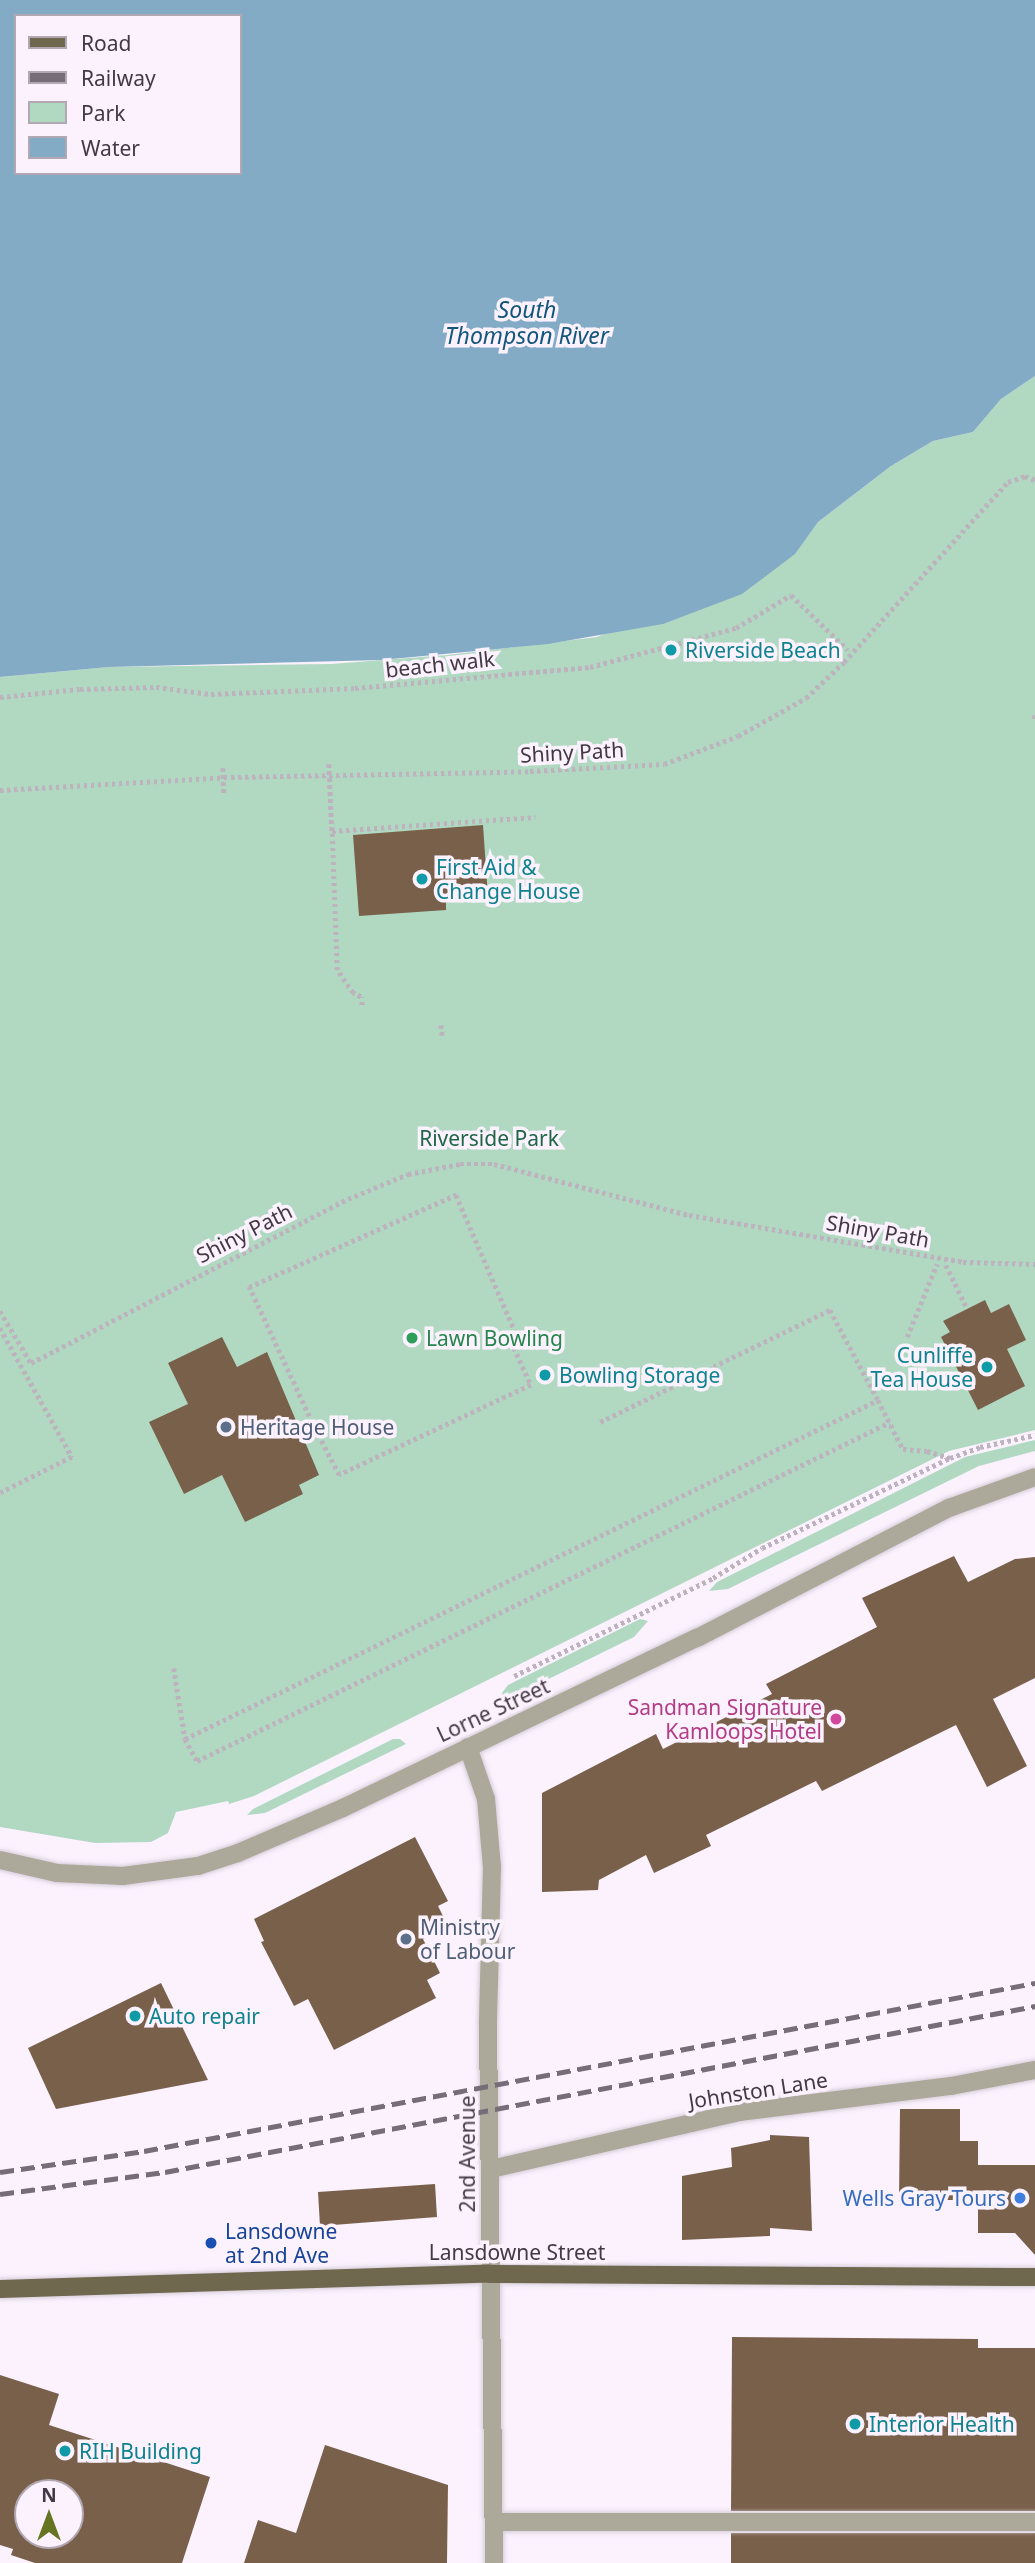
<!DOCTYPE html>
<html>
<head>
<meta charset="utf-8">
<style>
	body { margin:0 }
	#map { position:relative; width:1035px; height:2563px; overflow:hidden; background:#fbf2fe; font-family:"Noto Sans",sans-serif }
	div>[style] { position:absolute }
	.green>* { inset:0; background:#b1d9c2 }
	.water>* { inset:0; background:#83abc6 }
	.building>* { inset:0; background:#79604b }
	.path>* { height:4.5px; margin-top:-2.25px; transform-origin:0; background:repeating-linear-gradient(90deg,#bcb3bf 0 3.5px,transparent 0 7px) }
	.roads { filter:drop-shadow(0 0 2px #d6cdd9) drop-shadow(0 0 2px #d6cdd9) }
	.minor>* { height:18px; margin:-9px; padding:0 9px; transform-origin:9px; border-radius:9px; background:#aca89a }
	.major>* { height:18px; margin:-9px; padding:0 9px; transform-origin:9px; border-radius:9px; background:#6f674e }
	.rail>* { height:5px; margin-top:-2.5px; transform-origin:0; background:repeating-linear-gradient(90deg,#766d78 0 14px,transparent 0 21px) }
	.dots>* { width:19px; height:19px; translate:-50% -50%; box-sizing:border-box; border:4px solid #fbf2fe; border-radius:50% }
	span { translate:-50% -50%; white-space:nowrap; text-align:center; line-height:1.15; -webkit-text-stroke:7px #fbf2fe; paint-order:stroke }
	.culture-label { font-size:21px; color:#0d838f }
	.left { translate:0 -50%; text-align:left }
	.right { translate:-100% -50%; text-align:right }
	.street-label { font-size:21px; color:#423944 }
	.park-label { font-size:21px; color:#1f6646 }
	.leisure-label { font-size:21px; color:#27864d }
	.service-label { font-size:21px; color:#4e5e75 }
	.hotel-label { font-size:21px; color:#b23c85 }
	.shop-label { font-size:21px; color:#366cbe }
	.transit-label { font-size:21px; color:#164399 }
	.water-label { font-size:23px; color:#13577c; font-style:italic }
	.legend { position:absolute; left:14px; top:14px; width:228px; height:161px; box-sizing:border-box; background:#fbf2fe; border:2px solid #b1a8b4; margin:0; padding:9px 12px; list-style:none; font-size:21px; color:#423944 }
	.legend li { display:flex; align-items:center; gap:14px; height:35px }
	.legend b { width:35px; border:2px solid #b1a8b4 }
	.north { position:absolute; left:14px; top:2479px; width:70px; height:70px; box-sizing:border-box; background:#fbf2fe; border:2px solid #b1a8b4; border-radius:50%; rotate:0deg; font-size:19px; font-weight:700; line-height:28px; text-align:center; color:#423944 }
	.north::after { content:''; display:block; margin:auto; width:24px; height:32px; background:#667522; clip-path:polygon(50% 0,100% 100%,50% 72%,0 100%) }
</style>
</head>
<body>
<div id="map">
	<div class="green">
		<i style="clip-path:polygon(1035px 376px,1035px 1430px,949px 1451px,254px 1796px,229px 1804px,228px 1801px,176px 1812px,168px 1833px,151px 1842px,95px 1843px,0 1827px,0 677px,109px 667px,331px 664px,447px 655px,597px 637px,794px 554px,818px 522px,891px 466px,933px 441px,973px 432px,1001px 399px)"></i>
		<i style="clip-path:polygon(1035px 1440px,1035px 1451px,979px 1466px,728px 1589px,709px 1591px,717px 1582px,965px 1457px)"></i>
		<i style="clip-path:polygon(640px 1619px,648px 1621px,634px 1637px,502px 1702px,502px 1693px,508px 1685px)"></i>
		<i style="clip-path:polygon(393px 1739px,400px 1739px,406px 1744px,265px 1813px,247px 1815px,253px 1809px)"></i>
	</div>
	<div class="water">
		<i style="clip-path:polygon(evenodd,0 0,1035px 0,1035px 376px,1001px 399px,973px 432px,933px 441px,891px 466px,818px 522px,795px 554px,742px 594px,663px 624px,548px 644px,381px 660px,109px 667px,0 677px,0 0,16px 16px,240px 16px,240px 173px,16px 173px,16px 16px)"></i>
	</div>
	<div class="building">
		<i style="clip-path:polygon(483px 825px,488px 897px,446px 900px,446px 910px,359px 916px,353px 835px)"></i>
		<i style="clip-path:polygon(985px 1300px,991px 1313px,1009px 1304px,1026px 1340px,1007px 1349px,1025px 1386px,978px 1410px,941px 1337px,950px 1332px,943px 1321px)"></i>
		<i style="clip-path:polygon(222px 1337px,237px 1367px,267px 1352px,319px 1475px,299px 1485px,303px 1494px,245px 1522px,222px 1475px,184px 1494px,149px 1422px,188px 1404px,168px 1363px)"></i>
		<i style="clip-path:polygon(954px 1556px,968px 1582px,1015px 1559px,1035px 1557px,1035px 1678px,993px 1699px,1027px 1766px,987px 1787px,956px 1725px,822px 1791px,816px 1781px,706px 1835px,711px 1846px,654px 1873px,646px 1855px,599px 1880px,598px 1890px,542px 1892px,542px 1793px,656px 1734px,663px 1749px,772px 1694px,766px 1684px,877px 1627px,862px 1598px)"></i>
		<i style="clip-path:polygon(415px 1837px,448px 1901px,438px 1906px,447px 1924px,423px 1939px,440px 1973px,427px 1980px,436px 1998px,334px 2050px,308px 1999px,294px 2006px,261px 1942px,264px 1941px,254px 1919px)"></i>
		<i style="clip-path:polygon(161px 1983px,208px 2080px,56px 2109px,28px 2048px)"></i>
		<i style="clip-path:polygon(900px 2109px,960px 2109px,960px 2141px,978px 2141px,978px 2165px,1035px 2165px,1035px 2255px,1015px 2233px,978px 2233px,978px 2206px,958px 2206px,958px 2200px,899px 2200px)"></i>
		<i style="clip-path:polygon(770px 2135px,809px 2137px,812px 2231px,770px 2228px,770px 2236px,682px 2240px,682px 2176px,732px 2167px,731px 2148px,770px 2140px)"></i>
		<i style="clip-path:polygon(435px 2184px,437px 2217px,320px 2226px,318px 2192px)"></i>
		<i style="clip-path:polygon(732px 2337px,978px 2339px,978px 2348px,1035px 2348px,1035px 2511px,731px 2511px)"></i>
		<i style="clip-path:polygon(evenodd,0 2375px,59px 2394px,49px 2425px,210px 2477px,182px 2563px,35px 2563px,11px 2555px,13px 2549px,0 2545px,0 2375px,28px 2493px,70px 2493px,70px 2535px,28px 2535px,28px 2493px)"></i>
		<i style="clip-path:polygon(325px 2445px,448px 2485px,447px 2563px,244px 2563px,258px 2520px,296px 2533px)"></i>
		<i style="clip-path:polygon(731px 2533px,1035px 2533px,1035px 2563px,731px 2563px)"></i>
	</div>
	<div class="path">
		<i style="left:0;top:697px;width:80px;rotate:-5.7deg"></i>
		<i style="left:80px;top:689px;width:76px;rotate:-1.5deg"></i>
		<i style="left:156px;top:687px;width:55px;rotate:7.3deg"></i>
		<i style="left:211px;top:694px;width:144px;rotate:-2.4deg"></i>
		<i style="left:355px;top:688px;width:236px;rotate:-5.1deg"></i>
		<i style="left:590px;top:667px;width:151px;rotate:-15deg"></i>
		<i style="left:736px;top:628px;width:64px;rotate:-31deg"></i>
		<i style="left:791px;top:595px;width:79px;rotate:44deg"></i>
		<i style="left:1035px;top:715px;width:4px;rotate:90deg"></i>
		<i style="left:329px;top:764px;width:67px;rotate:87.4deg"></i>
		<i style="left:223px;top:768px;width:26px;rotate:88deg"></i>
		<i style="left:0;top:790px;width:231px;rotate:-3.2deg"></i>
		<i style="left:231px;top:777px;width:299px;rotate:-1.1deg"></i>
		<i style="left:530px;top:771px;width:134px;rotate:-3deg"></i>
		<i style="left:664px;top:764px;width:79px;rotate:-20.7deg"></i>
		<i style="left:738px;top:736px;width:78px;rotate:-29.2deg"></i>
		<i style="left:806px;top:698px;width:52px;rotate:-43.5deg"></i>
		<i style="left:844px;top:662px;width:244px;rotate:-47.7deg"></i>
		<i style="left:1008px;top:482px;width:18px;rotate:-19deg"></i>
		<i style="left:1025px;top:476px;width:11px;rotate:22deg"></i>
		<i style="left:362px;top:1005px;width:8px;rotate:-97deg"></i>
		<i style="left:361px;top:997px;width:9px;rotate:-153deg"></i>
		<i style="left:353px;top:993px;width:28px;rotate:-125deg"></i>
		<i style="left:337px;top:970px;width:139px;rotate:-92.1deg"></i>
		<i style="left:332px;top:831px;width:204px;rotate:-3.9deg"></i>
		<i style="left:441px;top:1025px;width:14px;rotate:82deg"></i>
		<i style="left:946px;top:1265px;width:48px;rotate:64deg"></i>
		<i style="left:0;top:1311px;width:61px;rotate:59.2deg"></i>
		<i style="left:31px;top:1363px;width:357px;rotate:-27.4deg"></i>
		<i style="left:348px;top:1199px;width:65px;rotate:-22.6deg"></i>
		<i style="left:408px;top:1174px;width:53px;rotate:-10.9deg"></i>
		<i style="left:460px;top:1164px;width:34px"></i>
		<i style="left:494px;top:1164px;width:202px;rotate:14.7deg"></i>
		<i style="left:689px;top:1215px;width:278px;rotate:9.7deg"></i>
		<i style="left:963px;top:1262px;width:72px;rotate:1.6deg"></i>
		<i style="left:0;top:1328px;width:148px;rotate:60.8deg"></i>
		<i style="left:72px;top:1457px;width:80px;rotate:153.4deg"></i>
		<i style="left:907px;top:1337px;width:79px;rotate:-67.7deg"></i>
		<i style="left:600px;top:1422px;width:256px;rotate:-26deg"></i>
		<i style="left:830px;top:1310px;width:102px;rotate:61.9deg"></i>
		<i style="left:302px;top:1432px;width:13px;rotate:-13deg"></i>
		<i style="left:315px;top:1429px;width:157px;rotate:-114.9deg"></i>
		<i style="left:249px;top:1287px;width:227px;rotate:-24deg"></i>
		<i style="left:456px;top:1195px;width:156px;rotate:66.6deg"></i>
		<i style="left:518px;top:1338px;width:8px;rotate:157deg"></i>
		<i style="left:511px;top:1341px;width:48px;rotate:65.6deg"></i>
		<i style="left:531px;top:1385px;width:212px;rotate:154.9deg"></i>
		<i style="left:339px;top:1475px;width:52px;rotate:-117.6deg"></i>
		<i style="left:174px;top:1668px;width:72px;rotate:81.2deg"></i>
		<i style="left:185px;top:1739px;width:25px;rotate:61deg"></i>
		<i style="left:197px;top:1761px;width:771px;rotate:-26.07deg"></i>
		<i style="left:514px;top:1676px;width:222px;rotate:-26.2deg"></i>
		<i style="left:713px;top:1578px;width:57px;rotate:-31.5deg"></i>
		<i style="left:762px;top:1548px;width:208px;rotate:-25.6deg"></i>
		<i style="left:950px;top:1458px;width:32px;rotate:-20deg"></i>
		<i style="left:980px;top:1447px;width:56px;rotate:-12.3deg"></i>
		<i style="left:185px;top:1739px;width:771px;rotate:-26.07deg"></i>
		<i style="left:878px;top:1400px;width:55px;rotate:63deg"></i>
		<i style="left:903px;top:1449px;width:24px;rotate:5deg"></i>
		<i style="left:927px;top:1451px;width:24px;rotate:17deg"></i>
	</div>
	<div class="roads">
		<div class="minor">
			<i style="left:468px;top:1747px;width:55px;rotate:70.9deg"></i>
			<i style="left:486px;top:1799px;width:68px;rotate:85deg"></i>
			<i style="left:492px;top:1867px;width:157px;rotate:91.5deg"></i>
			<i style="left:488px;top:2024px;width:539px;rotate:89.36deg"></i>
			<i style="left:0;top:1860px;width:58px;rotate:12.8deg"></i>
			<i style="left:57px;top:1873px;width:66px;rotate:2.6deg"></i>
			<i style="left:123px;top:1876px;width:76px;rotate:-7.6deg"></i>
			<i style="left:198px;top:1866px;width:42px;rotate:-18deg"></i>
			<i style="left:238px;top:1853px;width:114px;rotate:-23.2deg"></i>
			<i style="left:343px;top:1808px;width:393px;rotate:-25.7deg"></i>
			<i style="left:697px;top:1638px;width:284px;rotate:-27.3deg"></i>
			<i style="left:949px;top:1508px;width:91px;rotate:-19.8deg"></i>
			<i style="left:491px;top:2169px;width:254px;rotate:-12.9deg"></i>
			<i style="left:739px;top:2112px;width:214px;rotate:-7deg"></i>
			<i style="left:951px;top:2086px;width:86px;rotate:-10.8deg"></i>
			<i style="left:494px;top:2522px;width:541px"></i>
		</div>
		<div class="major">
			<i style="left:0;top:2289px;width:490px;rotate:-1.8deg"></i>
			<i style="left:490px;top:2274px;width:545px;rotate:0.32deg"></i>
		</div>
	</div>
	<div class="rail">
		<i style="left:0;top:2172px;width:146px;rotate:-8.3deg"></i>
		<i style="left:144px;top:2151px;width:907px;rotate:-10.68deg"></i>
		<i style="left:0;top:2194px;width:166px;rotate:-7.6deg"></i>
		<i style="left:165px;top:2172px;width:886px;rotate:-10.8deg"></i>
	</div>
	<div class="dots">
		<i style="left:671px;top:650px;background:#0f9aa8"></i>
		<i style="left:422px;top:879px;background:#0f9aa8"></i>
		<i style="left:412px;top:1338px;background:#2e9e5b"></i>
		<i style="left:987px;top:1367px;background:#0f9aa8"></i>
		<i style="left:545px;top:1375px;background:#0f9aa8"></i>
		<i style="left:226px;top:1427px;background:#5c6f8a"></i>
		<i style="left:836px;top:1719px;background:#d1479c"></i>
		<i style="left:406px;top:1939px;background:#5c6f8a"></i>
		<i style="left:135px;top:2016px;background:#0f9aa8"></i>
		<i style="left:1020px;top:2198px;background:#3f7fe0"></i>
		<i style="left:211px;top:2243px;background:#1a4fb4"></i>
		<i style="left:855px;top:2424px;background:#0f9aa8"></i>
		<i style="left:65px;top:2451px;background:#0f9aa8"></i>
	</div>
	<div class="culture-label">
		<span class="left" style="left:685px;top:650px">Riverside Beach</span>
		<span class="left" style="left:436px;top:879px">First Aid &amp;<br>Change House</span>
		<span class="right" style="left:973px;top:1367px">Cunliffe<br>Tea House</span>
		<span class="left" style="left:559px;top:1375px">Bowling Storage</span>
		<span class="left" style="left:149px;top:2016px">Auto repair</span>
		<span class="left" style="left:869px;top:2424px">Interior Health</span>
		<span class="left" style="left:79px;top:2451px">RIH Building</span>
	</div>
	<div class="street-label">
		<span style="left:440px;top:664px;rotate:-6deg">beach walk</span>
		<span style="left:572px;top:752px;rotate:-3deg">Shiny Path</span>
		<span style="left:878px;top:1231px;rotate:10deg">Shiny Path</span>
		<span style="left:244px;top:1233px;rotate:-27deg">Shiny Path</span>
		<span style="left:493px;top:1710px;rotate:-25deg">Lorne Street</span>
		<span style="left:758px;top:2090px;rotate:-9deg">Johnston Lane</span>
		<span style="left:467px;top:2154px;rotate:-90deg">2nd Avenue</span>
		<span style="left:517px;top:2252px">Lansdowne Street</span>
	</div>
	<div class="park-label">
		<span style="left:489px;top:1138px">Riverside Park</span>
	</div>
	<div class="leisure-label">
		<span class="left" style="left:426px;top:1338px">Lawn Bowling</span>
	</div>
	<div class="service-label">
		<span class="left" style="left:240px;top:1427px">Heritage House</span>
		<span class="left" style="left:420px;top:1939px">Ministry<br>of Labour</span>
	</div>
	<div class="hotel-label">
		<span class="right" style="left:822px;top:1719px">Sandman Signature<br>Kamloops Hotel</span>
	</div>
	<div class="shop-label">
		<span class="right" style="left:1006px;top:2198px">Wells Gray Tours</span>
	</div>
	<div class="transit-label">
		<span class="left" style="left:225px;top:2243px">Lansdowne<br>at 2nd Ave</span>
	</div>
	<div class="water-label">
		<span style="left:527px;top:322px">South<br>Thompson River</span>
	</div>
	<ul class="legend">
	<li><b style="height:9px;background:#6f674e"></b>Road</li>
	<li><b style="height:9px;background:#766d78"></b>Railway</li>
	<li><b style="height:19px;background:#b1d9c2"></b>Park</li>
	<li><b style="height:19px;background:#83abc6"></b>Water</li>
	</ul>
	<div class="north">N</div>
</div>
</body>
</html>
